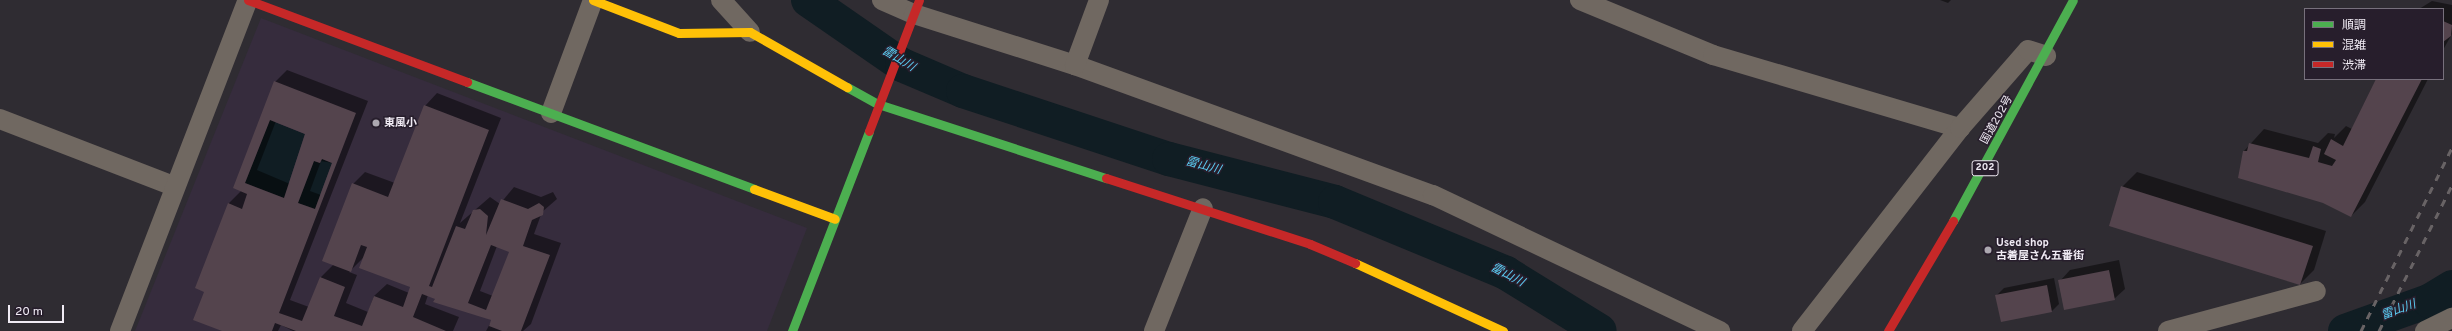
<!DOCTYPE html>
<html>
<head>
<meta charset="utf-8">
<style>
	body { margin:0 }
	#map { position:relative; width:2452px; height:331px; overflow:hidden; background:#2f2c32; font-family:Overpass,"Noto Sans JP",sans-serif }
	div>[style] { position:absolute }
	.built>* { inset:0; background:#362c3d }
	.water>* { inset:0; background:#101d23 }
	.shadow>* { inset:0; background:#0007 }
	.river>* { height:34px; margin:-17px; padding:0 17px; transform-origin:17px; border-radius:17px; background:#101d23 }
	.building>* { inset:0; background:#54444d }
	.street>* { height:20px; margin:-10px; padding:0 10px; transform-origin:10px; border-radius:10px; background:#706861 }
	.fast>* { height:9px; margin:-4.5px; padding:0 4.5px; transform-origin:4.5px; border-radius:4.5px; background:#4caf50 }
	.slow>* { height:9px; margin:-4.5px; padding:0 4.5px; transform-origin:4.5px; border-radius:4.5px; background:#ffc107 }
	.jam>* { height:9px; margin:-4.5px; padding:0 4.5px; transform-origin:4.5px; border-radius:4.5px; background:#c62828 }
	.rail>* { height:3px; margin-top:-1.5px; transform-origin:0; background:repeating-linear-gradient(90deg,#686365 0 7px,transparent 0 14px) }
	.dots>* { width:11px; height:11px; translate:-50% -50%; box-sizing:border-box; border:2px solid #271e2c; border-radius:50% }
	span { translate:-50% -50%; white-space:nowrap; text-align:center; line-height:1.15; -webkit-text-stroke:3px #271e2c; paint-order:stroke }
	.shield-label span { padding:1px 3px; background:#271e2c; border:1px solid; border-radius:3px; -webkit-text-stroke-width:0 }
	.shield-label { font-size:10px; color:#f0ebf4; font-weight:700 }
	.street-label { font-size:11px; color:#f0ebf4 }
	.poi-label { font-size:11px; color:#f0ebf4; font-weight:700 }
	.left { translate:0 -50%; text-align:left }
	.water-label { font-size:12px; color:#5acef4; font-style:italic }
	.legend { position:absolute; left:2304px; top:8px; width:140px; height:72px; box-sizing:border-box; background:#271e2c; border:1px solid #77707c; margin:0; padding:5px 7px; list-style:none; font-size:12px; color:#f0ebf4 }
	.legend li { display:flex; align-items:center; gap:8px; height:20px }
	.legend b { width:20px; border:1px solid #77707c }
	.scale { position:absolute; left:8px; top:305px; width:56px; height:18px; box-sizing:border-box; border:2px solid #f0ebf4; border-top:0; padding-left:5px; font-size:12px; line-height:14px; white-space:nowrap; color:#f0ebf4; -webkit-text-stroke:3px #271e2c; paint-order:stroke }
</style>
</head>
<body>
<div id="map">
	<div class="built">
		<i style="clip-path:polygon(261px 18px,807px 228px,767px 331px,135px 331px)"></i>
	</div>
	<div class="water">
		<i style="clip-path:polygon(270px 120px,305px 134px,284px 198px,245px 183px)"></i>
		<i style="clip-path:polygon(322px 159px,332px 163px,315px 209px,298px 203px,314px 161px,320px 163px)"></i>
	</div>
	<div class="shadow">
		<i style="clip-path:polygon(1940px 0,1951px 0,1948px 3px)"></i>
		<i style="clip-path:polygon(2432px 1px,2452px 5px,2452px 34px,2443px 50px,2443px 9px,2419px 9px)"></i>
		<i style="clip-path:polygon(evenodd,287px 70px,368px 101px,290px 300px,309px 307px,320px 278px,334px 264px,353px 184px,365px 172px,395px 183px,425px 106px,437px 93px,501px 118px,460px 223px,490px 197px,500px 204px,514px 187px,541px 197px,553px 192px,557px 199px,542px 212px,534px 234px,561px 243px,531px 324px,523px 331px,486px 331px,492px 320px,428px 295px,425px 304px,459px 317px,453px 331px,293px 331px,281px 325px,278px 331px,225px 331px,205px 291px,228px 204px,242px 190px,275px 82px,287px 70px,276px 121px,307px 133px,290px 184px,257px 170px,276px 121px,287px 70px,321px 161px,333px 163px,321px 195px,310px 191px,321px 161px,287px 70px,497px 246px,510px 251px,493px 296px,480px 291px,497px 246px,287px 70px,364px 257px,412px 287px,409px 293px,387px 284px,374px 296px,368px 312px,346px 303px,357px 275px,349px 272px,364px 257px)"></i>
		<i style="clip-path:polygon(2378px 79px,2428px 79px,2365px 202px,2351px 216px,2244px 151px,2264px 129px,2318px 143px,2328px 133px,2335px 134px,2334px 138px,2346px 126px,2352px 129px)"></i>
		<i style="clip-path:polygon(2137px 172px,2326px 231px,2314px 270px,2300px 284px,2122px 187px)"></i>
		<i style="clip-path:polygon(2119px 260px,2125px 289px,2114px 299px,2060px 281px,2070px 270px)"></i>
		<i style="clip-path:polygon(2054px 278px,2059px 304px,2052px 311px,1997px 295px,2004px 288px)"></i>
	</div>
	<div class="river">
		<i style="left:808px;top:0;width:114px;rotate:34.7deg"></i>
		<i style="left:902px;top:65px;width:66px;rotate:23.1deg"></i>
		<i style="left:963px;top:91px;width:217px;rotate:18.3deg"></i>
		<i style="left:1169px;top:159px;width:171px;rotate:14.5deg"></i>
		<i style="left:1335px;top:202px;width:185px;rotate:22.5deg"></i>
		<i style="left:1506px;top:273px;width:110px;rotate:31.7deg"></i>
		<i style="left:2345px;top:331px;width:89px;rotate:-19.7deg"></i>
		<i style="left:2429px;top:301px;width:27px;rotate:-31deg"></i>
	</div>
	<div class="building">
		<i style="clip-path:polygon(2443px 21px,2452px 25px,2451px 36px,2443px 42px)"></i>
		<i style="clip-path:polygon(2376px 79px,2422px 79px,2351px 217px,2323px 203px,2238px 178px,2243px 151px,2247px 151px,2249px 143px,2309px 158px,2313px 146px,2321px 149px,2318px 162px,2332px 166px,2336px 160px,2324px 154px,2331px 139px,2343px 146px)"></i>
		<i style="clip-path:polygon(evenodd,274px 81px,356px 113px,279px 313px,302px 321px,320px 277px,345px 287px,334px 316px,362px 326px,374px 296px,403px 307px,410px 287px,359px 268px,367px 247px,361px 245px,351px 272px,322px 261px,352px 183px,388px 197px,424px 105px,489px 130px,429px 286px,432px 287px,456px 226px,465px 229px,473px 210px,480px 209px,488px 216px,486px 235px,501px 199px,528px 209px,539px 203px,544px 207px,543px 215px,532px 220px,523px 246px,550px 255px,521px 331px,502px 331px,489px 326px,491px 320px,433px 302px,435px 299px,422px 294px,413px 317px,446px 331px,296px 331px,275px 323px,272px 331px,222px 331px,193px 320px,204px 292px,195px 288px,228px 203px,242px 209px,247px 194px,233px 188px,274px 81px,270px 120px,305px 134px,284px 198px,245px 183px,270px 120px,274px 81px,322px 159px,332px 163px,315px 209px,298px 203px,314px 161px,320px 163px,322px 159px,274px 81px,491px 245px,509px 252px,486px 310px,468px 303px,491px 245px)"></i>
		<i style="clip-path:polygon(2121px 186px,2313px 246px,2300px 285px,2109px 226px)"></i>
		<i style="clip-path:polygon(2109px 270px,2115px 300px,2064px 310px,2058px 280px)"></i>
		<i style="clip-path:polygon(2047px 285px,2052px 312px,2001px 322px,1995px 295px)"></i>
	</div>
	<div class="street">
		<i style="left:721px;top:0;width:43px;rotate:47.8deg"></i>
		<i style="left:882px;top:0;width:35px;rotate:24deg"></i>
		<i style="left:914px;top:14px;width:169px;rotate:17.6deg"></i>
		<i style="left:1075px;top:65px;width:381px;rotate:20deg"></i>
		<i style="left:1433px;top:195px;width:318px;rotate:25.4deg"></i>
		<i style="left:1580px;top:0;width:144px;rotate:22.5deg"></i>
		<i style="left:1713px;top:55px;width:258px;rotate:16.5deg"></i>
		<i style="left:1075px;top:65px;width:69px;rotate:-69.7deg"></i>
		<i style="left:551px;top:113px;width:121px;rotate:-69.6deg"></i>
		<i style="left:0;top:119px;width:186px;rotate:21.1deg"></i>
		<i style="left:120px;top:331px;width:355px;rotate:-68.9deg"></i>
		<i style="left:1154px;top:331px;width:132px;rotate:-68.3deg"></i>
		<i style="left:1802px;top:331px;width:257px;rotate:-52.1deg"></i>
		<i style="left:1960px;top:128px;width:103px;rotate:-48.9deg"></i>
		<i style="left:2028px;top:50px;width:19px;rotate:18deg"></i>
		<i style="left:2168px;top:331px;width:153px;rotate:-15.1deg"></i>
		<i style="left:2425px;top:331px;width:30px;rotate:-26deg"></i>
	</div>
	<div class="fast">
		<i style="left:467px;top:82px;width:306px;rotate:20.4deg"></i>
		<i style="left:847px;top:87px;width:35px;rotate:29deg"></i>
		<i style="left:878px;top:104px;width:240px;rotate:18deg"></i>
		<i style="left:1953px;top:221px;width:251px;rotate:-61.5deg"></i>
		<i style="left:792px;top:331px;width:214px;rotate:-68.9deg"></i>
	</div>
	<div class="slow">
		<i style="left:593px;top:0;width:92px;rotate:21deg"></i>
		<i style="left:679px;top:33px;width:71px;rotate:-0.8deg"></i>
		<i style="left:750px;top:32px;width:112px;rotate:29.6deg"></i>
		<i style="left:754px;top:189px;width:86px;rotate:20.3deg"></i>
		<i style="left:1355px;top:263px;width:163px;rotate:24.7deg"></i>
	</div>
	<div class="jam">
		<i style="left:248px;top:0;width:234px;rotate:20.5deg"></i>
		<i style="left:869px;top:131px;width:140px;rotate:-69.1deg"></i>
		<i style="left:1106px;top:178px;width:214px;rotate:17.9deg"></i>
		<i style="left:1310px;top:244px;width:49px;rotate:22.9deg"></i>
		<i style="left:1888px;top:331px;width:128px;rotate:-59.4deg"></i>
	</div>
	<div class="rail">
		<i style="left:2361px;top:331px;width:204px;rotate:-63.6deg"></i>
		<i style="left:2379px;top:331px;width:163px;rotate:-63.4deg"></i>
	</div>
	<div class="dots">
		<i style="left:376px;top:123px;background:#aca8b0"></i>
		<i style="left:1988px;top:250px;background:#aca8b0"></i>
	</div>
	<div class="shield-label">
		<span style="left:1985px;top:168px">202</span>
	</div>
	<div class="street-label">
		<span style="left:1997px;top:120px;rotate:-61deg">国道202号</span>
	</div>
	<div class="poi-label">
		<span class="left" style="left:384px;top:123px">東風小</span>
		<span class="left" style="left:1996px;top:250px">Used shop<br>古着屋さん五番街</span>
	</div>
	<div class="water-label">
		<span style="left:898px;top:60px;rotate:31deg">雷山川</span>
		<span style="left:1203px;top:167px;rotate:15deg">雷山川</span>
		<span style="left:1507px;top:276px;rotate:28deg">雷山川</span>
		<span style="left:2399px;top:311px;rotate:-20deg">雷山川</span>
	</div>
	<ul class="legend">
	<li><b style="height:5px;background:#4caf50"></b>順調</li>
	<li><b style="height:5px;background:#ffc107"></b>混雑</li>
	<li><b style="height:5px;background:#c62828"></b>渋滞</li>
	</ul>
	<div class="scale">20 m</div>
</div>
</body>
</html>
